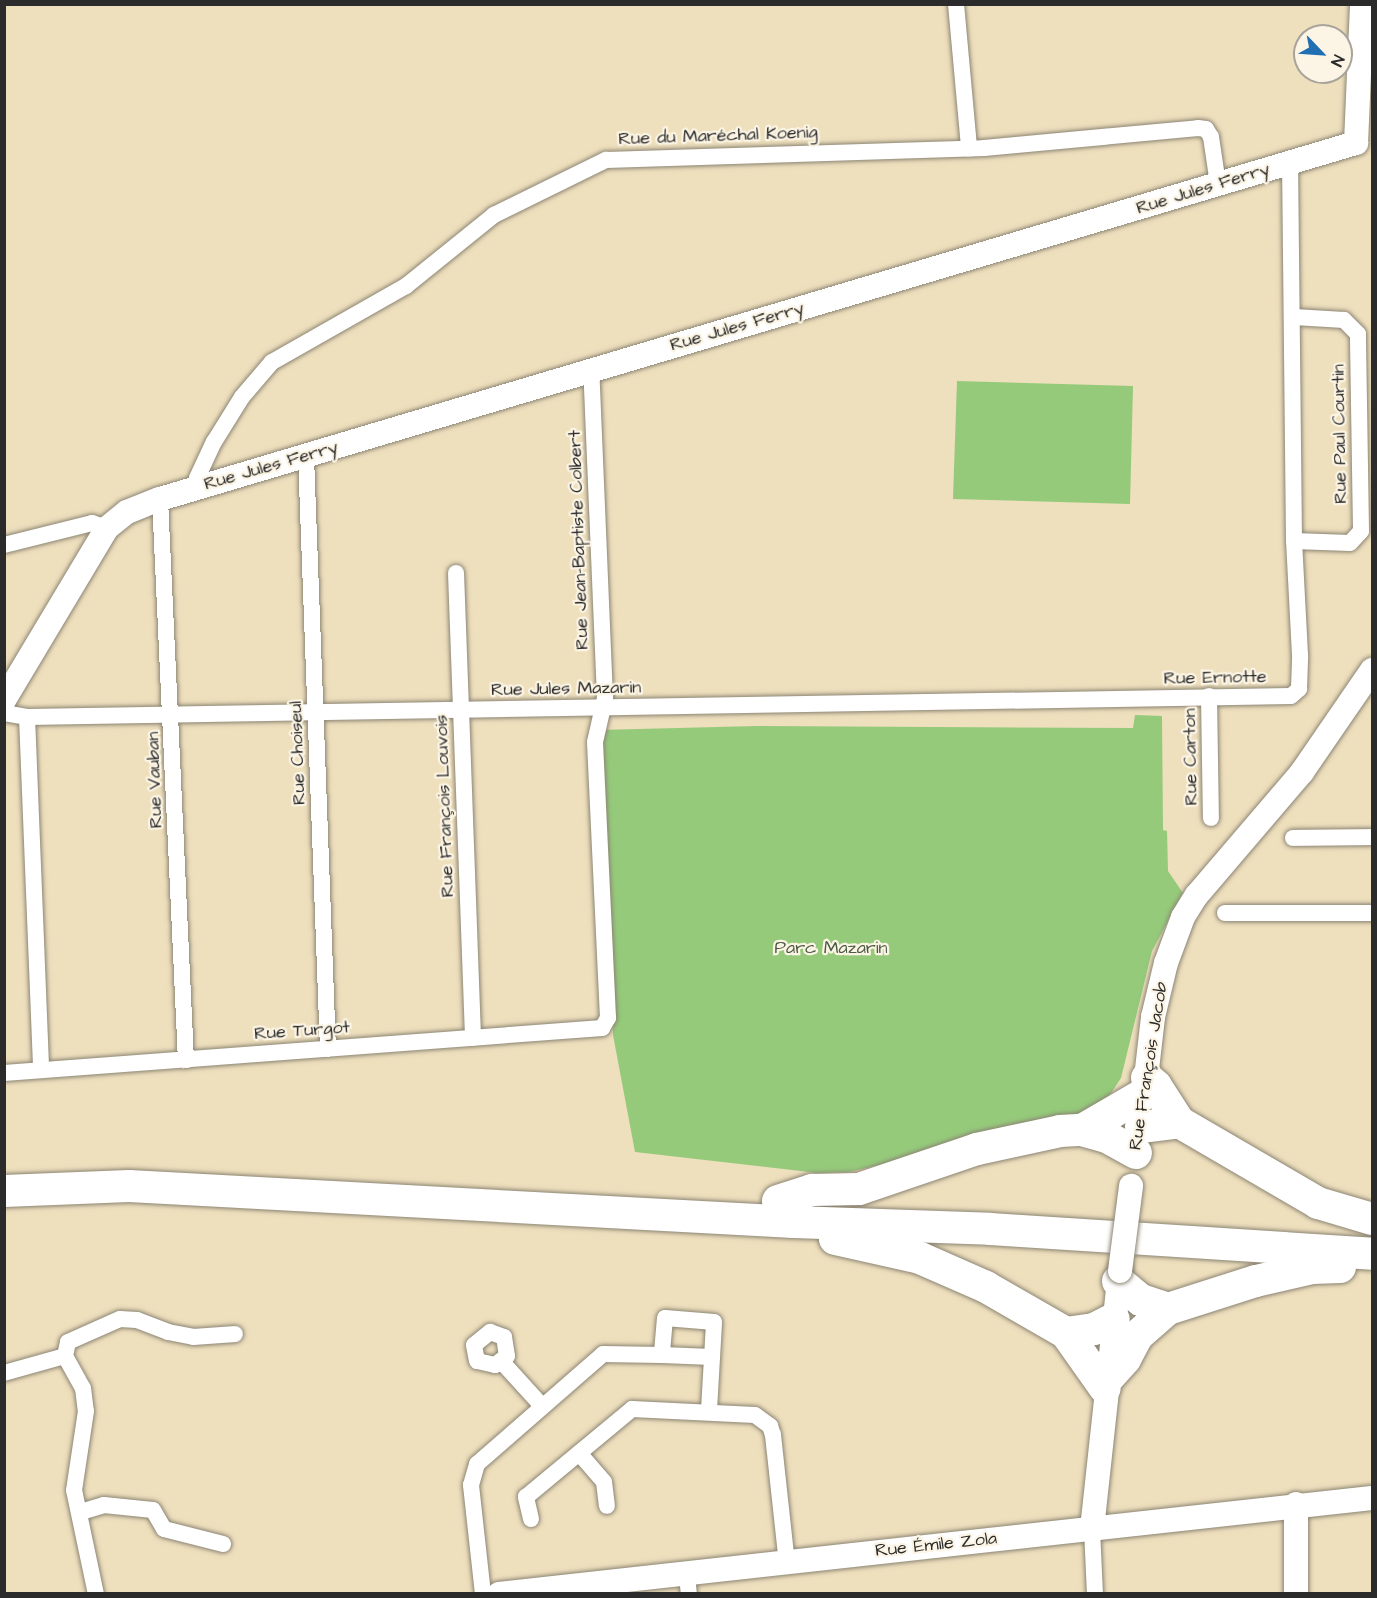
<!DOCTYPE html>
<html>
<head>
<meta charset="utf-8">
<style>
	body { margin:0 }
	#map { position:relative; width:1377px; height:1598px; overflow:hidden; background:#eedfbd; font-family:"Architects Daughter",sans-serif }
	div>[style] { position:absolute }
	.green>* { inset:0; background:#95ca7b }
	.roads { filter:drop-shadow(0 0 2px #8c8574) drop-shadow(0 0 2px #8c8574) }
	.street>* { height:16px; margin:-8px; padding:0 8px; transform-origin:8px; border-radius:8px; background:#fff }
	.secondary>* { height:24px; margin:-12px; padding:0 12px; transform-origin:12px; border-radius:12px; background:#fff }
	.highway>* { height:32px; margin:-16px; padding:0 16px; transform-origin:16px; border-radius:16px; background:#fff }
	.bridges { filter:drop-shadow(0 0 2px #8c8574) drop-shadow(0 0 2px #8c8574) }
	.secondary-bridge>* { height:24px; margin:-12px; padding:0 12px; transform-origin:12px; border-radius:12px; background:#fff }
	span { translate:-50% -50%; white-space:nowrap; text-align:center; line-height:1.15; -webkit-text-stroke:4.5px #fcf5e5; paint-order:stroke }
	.street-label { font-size:18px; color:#2b2b2b }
	.park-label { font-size:18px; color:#4b5b43 }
	.frame { position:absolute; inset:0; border:6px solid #2b2b2b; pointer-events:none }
	.north { position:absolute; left:1293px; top:24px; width:60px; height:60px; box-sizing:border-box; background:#fcf5e5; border:2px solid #a8a49b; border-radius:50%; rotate:115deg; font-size:16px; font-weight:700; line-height:24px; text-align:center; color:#2b2b2b }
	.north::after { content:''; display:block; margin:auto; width:21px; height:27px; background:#1f6fb2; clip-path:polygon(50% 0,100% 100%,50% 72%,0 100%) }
</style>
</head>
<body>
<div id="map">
	<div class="green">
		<i style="clip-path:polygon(957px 381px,1133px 386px,1130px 504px,953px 499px)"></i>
		<i style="clip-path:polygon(1135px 715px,1162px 716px,1163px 830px,1167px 831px,1168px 871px,1183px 893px,1152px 951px,1121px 1078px,1100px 1110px,1005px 1126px,901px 1160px,849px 1172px,818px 1173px,635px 1152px,613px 1035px,598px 730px,757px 726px,1133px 728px)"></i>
	</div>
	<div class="roads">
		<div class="street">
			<i style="left:956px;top:4px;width:145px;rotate:84.8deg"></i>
			<i style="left:306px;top:456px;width:593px;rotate:87.88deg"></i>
			<i style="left:199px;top:487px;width:9px;rotate:-103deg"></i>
			<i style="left:197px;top:478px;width:40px;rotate:-65deg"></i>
			<i style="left:214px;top:442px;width:53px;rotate:-58.1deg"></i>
			<i style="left:242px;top:397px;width:46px;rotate:-49.4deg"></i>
			<i style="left:272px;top:362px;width:154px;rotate:-29.6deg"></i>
			<i style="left:406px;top:286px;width:113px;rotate:-38.9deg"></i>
			<i style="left:494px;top:215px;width:125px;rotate:-26.2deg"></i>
			<i style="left:606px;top:160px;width:378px;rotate:-1.8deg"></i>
			<i style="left:984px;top:148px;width:215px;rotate:-5.3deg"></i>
			<i style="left:1198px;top:128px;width:8px;rotate:7deg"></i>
			<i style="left:1206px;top:129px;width:9px;rotate:58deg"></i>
			<i style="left:1211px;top:137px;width:48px;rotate:81.5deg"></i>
			<i style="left:160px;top:499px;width:562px;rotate:87.35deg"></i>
			<i style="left:1294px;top:541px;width:56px;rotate:2deg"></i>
			<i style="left:1350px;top:543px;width:16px;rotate:-47deg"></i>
			<i style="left:1361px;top:531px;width:197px;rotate:-90.9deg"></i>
			<i style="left:1358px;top:334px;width:20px;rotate:-135deg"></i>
			<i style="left:1344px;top:320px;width:50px;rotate:-176.6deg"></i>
			<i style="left:4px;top:545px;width:91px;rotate:-14deg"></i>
			<i style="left:92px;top:523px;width:16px;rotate:18deg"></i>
			<i style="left:456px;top:573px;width:465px;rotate:87.9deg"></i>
			<i style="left:1209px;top:696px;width:122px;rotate:89.1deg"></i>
			<i style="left:4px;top:713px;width:23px;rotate:10deg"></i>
			<i style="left:27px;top:717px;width:1264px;rotate:-0.95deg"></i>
			<i style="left:1291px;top:696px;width:11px;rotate:-41deg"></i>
			<i style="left:1299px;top:689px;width:34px;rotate:-88deg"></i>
			<i style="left:1300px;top:655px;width:114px;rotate:-93deg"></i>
			<i style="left:1294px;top:541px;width:378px;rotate:-90.6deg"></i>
			<i style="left:27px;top:717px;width:353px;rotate:87.7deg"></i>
			<i style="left:1293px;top:838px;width:79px;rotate:-0.7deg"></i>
			<i style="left:1225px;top:913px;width:147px"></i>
			<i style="left:4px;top:1073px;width:600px;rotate:-4.3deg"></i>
			<i style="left:602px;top:1028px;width:12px;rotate:-59deg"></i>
			<i style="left:608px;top:1018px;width:276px;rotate:-92.7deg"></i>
			<i style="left:595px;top:742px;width:45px;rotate:-77.2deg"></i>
			<i style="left:605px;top:698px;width:328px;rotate:-92.4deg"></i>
			<i style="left:490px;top:1332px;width:15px;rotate:20deg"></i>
			<i style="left:504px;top:1337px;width:19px;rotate:81deg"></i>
			<i style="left:507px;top:1356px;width:15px;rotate:143deg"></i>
			<i style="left:495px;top:1365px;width:18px;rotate:-167deg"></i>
			<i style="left:477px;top:1361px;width:16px;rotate:-101deg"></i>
			<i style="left:474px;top:1345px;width:21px;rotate:-39deg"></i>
			<i style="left:65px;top:1356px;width:37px;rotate:61deg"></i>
			<i style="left:83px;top:1388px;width:23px;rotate:83deg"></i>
			<i style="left:86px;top:1411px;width:80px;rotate:98.6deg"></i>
			<i style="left:74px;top:1490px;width:106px;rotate:78.1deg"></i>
			<i style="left:65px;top:1356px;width:14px;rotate:-78deg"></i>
			<i style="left:68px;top:1342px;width:57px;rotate:-23.9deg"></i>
			<i style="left:120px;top:1319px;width:17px;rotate:3deg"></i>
			<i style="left:137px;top:1320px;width:33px;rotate:21deg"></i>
			<i style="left:168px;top:1332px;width:26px;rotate:11deg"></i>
			<i style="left:194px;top:1337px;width:41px;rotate:-4.2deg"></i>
			<i style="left:502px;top:1362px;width:59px;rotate:47.7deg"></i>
			<i style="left:4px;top:1373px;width:63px;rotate:-15.6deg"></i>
			<i style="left:709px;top:1410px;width:88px;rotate:-86.7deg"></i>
			<i style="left:714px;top:1322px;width:49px;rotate:-175.3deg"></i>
			<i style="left:665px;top:1318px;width:37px;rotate:95deg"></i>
			<i style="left:662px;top:1355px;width:50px;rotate:2.3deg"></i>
			<i style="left:579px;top:1453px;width:38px;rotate:49deg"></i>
			<i style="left:604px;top:1482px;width:24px;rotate:83deg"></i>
			<i style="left:81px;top:1512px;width:24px;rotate:-17deg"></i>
			<i style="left:104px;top:1505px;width:49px;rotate:5.8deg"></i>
			<i style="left:153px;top:1510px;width:22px;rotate:60deg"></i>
			<i style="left:164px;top:1529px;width:61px;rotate:14.3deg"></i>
			<i style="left:531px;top:1519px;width:23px;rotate:-103deg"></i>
			<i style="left:526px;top:1497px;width:138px;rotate:-39.7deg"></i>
			<i style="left:632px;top:1409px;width:123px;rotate:2.8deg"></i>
			<i style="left:755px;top:1415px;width:19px;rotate:36deg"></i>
			<i style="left:770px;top:1426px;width:9px;rotate:72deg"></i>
			<i style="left:773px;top:1435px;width:129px;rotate:83.8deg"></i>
			<i style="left:1092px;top:1529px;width:65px;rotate:87.4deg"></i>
			<i style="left:687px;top:1576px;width:18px;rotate:84deg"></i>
			<i style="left:483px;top:1594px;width:110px;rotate:-96.3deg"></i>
			<i style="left:471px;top:1485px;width:22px;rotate:-74deg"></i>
			<i style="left:477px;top:1464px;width:167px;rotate:-41.1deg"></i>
			<i style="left:603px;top:1354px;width:59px;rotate:1deg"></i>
		</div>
		<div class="secondary">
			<i style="left:4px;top:700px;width:200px;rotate:-59.1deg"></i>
			<i style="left:107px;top:528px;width:26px;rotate:-39deg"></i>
			<i style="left:127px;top:512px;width:35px;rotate:-22deg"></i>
			<i style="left:160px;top:499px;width:1248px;rotate:-16.58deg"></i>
			<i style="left:1356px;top:143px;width:139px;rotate:-87.5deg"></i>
			<i style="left:1144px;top:1095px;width:79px;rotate:-83.4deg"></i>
			<i style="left:1153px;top:1017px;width:56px;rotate:-76.5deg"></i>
			<i style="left:1166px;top:963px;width:49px;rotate:-69.7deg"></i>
			<i style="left:1183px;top:917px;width:26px;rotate:-58deg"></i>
			<i style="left:1197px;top:895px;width:162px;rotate:-49.5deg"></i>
			<i style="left:1302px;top:772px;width:124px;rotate:-55.5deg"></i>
			<i style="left:1296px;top:1504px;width:90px;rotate:90deg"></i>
			<i style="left:1092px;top:1529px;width:260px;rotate:-83.8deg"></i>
			<i style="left:499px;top:1594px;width:878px;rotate:-6.28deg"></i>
		</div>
		<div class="highway">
			<i style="left:1147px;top:1078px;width:12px;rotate:42deg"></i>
			<i style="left:1156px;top:1086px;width:43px;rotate:57.4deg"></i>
			<i style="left:1179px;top:1122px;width:161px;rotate:30.2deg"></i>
			<i style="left:1318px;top:1203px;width:56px;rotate:16.5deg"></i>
			<i style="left:1141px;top:1127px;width:38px;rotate:-7deg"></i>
			<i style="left:1082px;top:1130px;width:72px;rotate:-30.1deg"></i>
			<i style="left:4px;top:1191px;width:125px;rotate:-2.3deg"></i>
			<i style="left:129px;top:1186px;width:666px;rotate:3.1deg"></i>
			<i style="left:794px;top:1222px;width:196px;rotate:2deg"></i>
			<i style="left:990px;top:1229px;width:383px;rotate:3.7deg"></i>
			<i style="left:778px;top:1201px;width:36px;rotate:-18deg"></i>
			<i style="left:812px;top:1190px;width:47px;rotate:-1.2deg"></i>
			<i style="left:859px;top:1189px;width:125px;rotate:-18.7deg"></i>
			<i style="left:977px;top:1149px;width:85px;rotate:-12.2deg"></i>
			<i style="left:1060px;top:1131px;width:22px;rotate:-3deg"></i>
			<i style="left:1082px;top:1130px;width:26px;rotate:16deg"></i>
			<i style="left:1107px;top:1137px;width:33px;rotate:29deg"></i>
			<i style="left:835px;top:1239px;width:87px;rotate:12.6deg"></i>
			<i style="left:920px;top:1258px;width:72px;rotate:23.7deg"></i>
			<i style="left:986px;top:1287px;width:92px;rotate:29.9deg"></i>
			<i style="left:1066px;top:1333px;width:67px;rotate:54.7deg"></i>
			<i style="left:1118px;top:1281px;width:30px;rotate:40deg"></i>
			<i style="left:1141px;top:1300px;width:28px;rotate:18deg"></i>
			<i style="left:1066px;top:1333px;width:28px;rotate:-8deg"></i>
			<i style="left:1094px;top:1329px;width:22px;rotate:-27deg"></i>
			<i style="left:1107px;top:1379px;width:27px;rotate:-48deg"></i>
			<i style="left:1125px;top:1359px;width:26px;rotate:-62deg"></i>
			<i style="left:1137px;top:1336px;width:41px;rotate:-41.1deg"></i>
			<i style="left:1168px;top:1309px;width:92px;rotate:-17.7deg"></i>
			<i style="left:1256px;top:1281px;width:57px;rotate:-13.1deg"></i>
			<i style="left:1312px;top:1268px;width:28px;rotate:-2deg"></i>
		</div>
	</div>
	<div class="bridges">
		<div class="secondary-bridge">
			<i style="left:1120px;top:1271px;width:86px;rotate:-82.6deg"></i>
		</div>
	</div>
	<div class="street-label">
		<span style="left:718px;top:136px;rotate:-2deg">Rue du Maréchal Koenig</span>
		<span style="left:1203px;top:189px;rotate:-17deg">Rue Jules Ferry</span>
		<span style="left:737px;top:327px;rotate:-16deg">Rue Jules Ferry</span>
		<span style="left:1340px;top:434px;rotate:-91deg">Rue Paul Courtin</span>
		<span style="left:271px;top:466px;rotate:-16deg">Rue Jules Ferry</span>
		<span style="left:579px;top:540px;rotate:-92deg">Rue Jean-Baptiste Colbert</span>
		<span style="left:1215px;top:678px;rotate:-1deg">Rue Ernotte</span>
		<span style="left:566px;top:689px;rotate:-1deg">Rue Jules Mazarin</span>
		<span style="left:298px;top:753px;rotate:-92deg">Rue Choiseul</span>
		<span style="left:1191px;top:757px;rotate:-91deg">Rue Carton</span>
		<span style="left:155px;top:780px;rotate:-92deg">Rue Vauban</span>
		<span style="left:445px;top:806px;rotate:-92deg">Rue François Louvois</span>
		<span style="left:302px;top:1031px;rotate:-4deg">Rue Turgot</span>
		<span style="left:1149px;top:1066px;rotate:-81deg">Rue François Jacob</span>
		<span style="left:936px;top:1545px;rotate:-6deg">Rue Émile Zola</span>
	</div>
	<div class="park-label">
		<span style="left:831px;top:948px">Parc Mazarin</span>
	</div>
	<div class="frame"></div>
	<div class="north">N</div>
</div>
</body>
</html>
